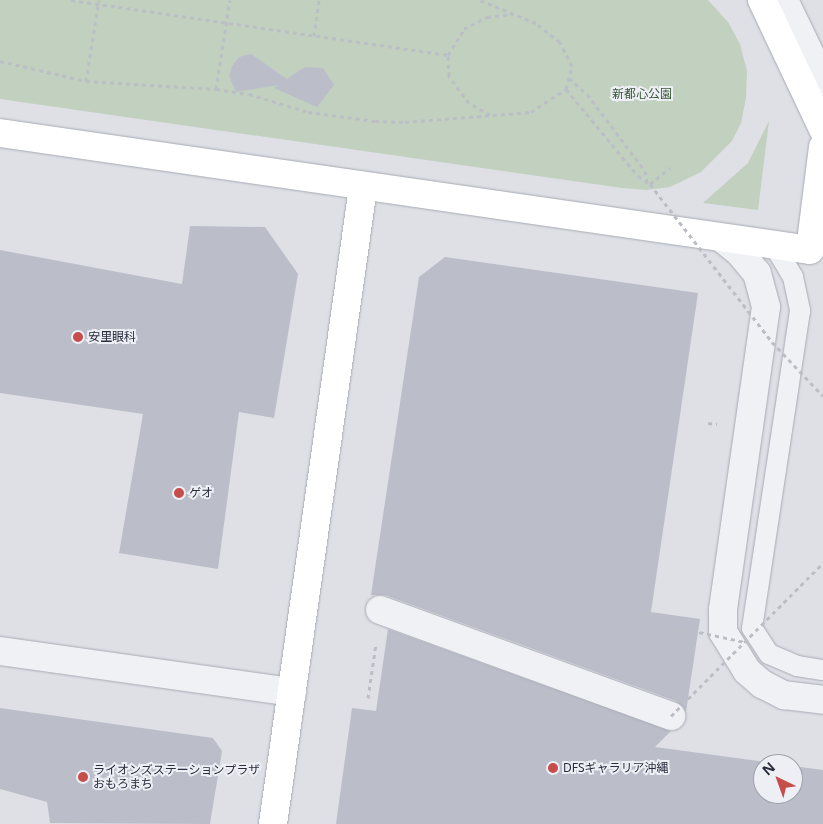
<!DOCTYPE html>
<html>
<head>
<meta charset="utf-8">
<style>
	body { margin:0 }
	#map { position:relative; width:823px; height:824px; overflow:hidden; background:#dee0e6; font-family:"Noto Sans","Noto Sans JP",sans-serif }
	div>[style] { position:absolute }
	.green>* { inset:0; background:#c1d0bf }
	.building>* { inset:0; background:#bbbec9 }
	.path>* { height:3px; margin-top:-1.5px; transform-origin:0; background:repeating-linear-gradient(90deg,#bcbec5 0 4px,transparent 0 8px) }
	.roads { filter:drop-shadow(0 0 1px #a7aab3) drop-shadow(0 0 1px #a7aab3) }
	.lane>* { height:20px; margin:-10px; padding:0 10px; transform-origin:10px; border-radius:10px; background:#f0f1f5 }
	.street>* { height:28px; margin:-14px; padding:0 14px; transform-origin:14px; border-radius:14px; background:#f0f1f5 }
	.secondary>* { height:28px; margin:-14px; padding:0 14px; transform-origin:14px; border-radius:14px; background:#fff }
	.path-bridge>* { height:3px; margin-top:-1.5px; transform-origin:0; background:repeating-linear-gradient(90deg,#bcbec5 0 4px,transparent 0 8px) }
	.dots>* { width:14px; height:14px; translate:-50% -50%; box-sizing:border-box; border:2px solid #edeff4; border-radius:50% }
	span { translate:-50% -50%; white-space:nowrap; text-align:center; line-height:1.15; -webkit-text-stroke:4px #edeff4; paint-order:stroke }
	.park-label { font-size:12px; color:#375736 }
	.poi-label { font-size:12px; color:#282c3c }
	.left { translate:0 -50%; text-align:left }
	.north { position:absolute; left:753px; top:754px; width:50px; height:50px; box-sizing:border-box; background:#edeff4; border:1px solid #9ea1aa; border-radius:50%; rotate:318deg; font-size:14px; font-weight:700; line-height:20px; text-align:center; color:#282c3c }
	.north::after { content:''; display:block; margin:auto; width:18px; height:22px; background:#c54e4a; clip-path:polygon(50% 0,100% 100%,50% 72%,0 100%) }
</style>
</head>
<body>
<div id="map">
	<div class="green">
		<i style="clip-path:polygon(0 0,708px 0,728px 22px,740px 44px,747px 71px,746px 98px,741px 123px,732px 141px,701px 172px,670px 187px,647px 190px,622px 188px,0 99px)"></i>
		<i style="clip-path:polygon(769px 121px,758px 210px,703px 203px,748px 163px)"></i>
	</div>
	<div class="building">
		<i style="clip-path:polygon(251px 54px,287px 79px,305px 67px,323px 68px,334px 85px,317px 107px,274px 88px,278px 85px,236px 92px,229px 76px,232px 66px,239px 57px)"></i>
		<i style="clip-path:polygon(190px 226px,265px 227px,298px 274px,274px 418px,239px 412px,218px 569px,119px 553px,143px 414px,0 393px,0 250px,182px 284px)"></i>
		<i style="clip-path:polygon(445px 257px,698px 293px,651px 612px,700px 619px,686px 712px,676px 701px,385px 595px,371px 595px,419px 277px)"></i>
		<i style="clip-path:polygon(388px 629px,671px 731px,655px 747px,781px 764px,763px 764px,763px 794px,793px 794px,793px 766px,823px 770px,823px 824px,336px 824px,352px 708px,376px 711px)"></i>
		<i style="clip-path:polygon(0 708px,213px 738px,222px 751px,210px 824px,50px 823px,47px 802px,0 789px)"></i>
	</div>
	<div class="path">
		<i style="left:71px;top:0;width:381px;rotate:8.3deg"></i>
		<i style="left:314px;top:36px;width:36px;rotate:-82deg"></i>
		<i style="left:0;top:61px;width:88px;rotate:13.1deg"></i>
		<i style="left:86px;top:81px;width:130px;rotate:3.5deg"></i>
		<i style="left:216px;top:89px;width:33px;rotate:9deg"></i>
		<i style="left:249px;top:94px;width:62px;rotate:17deg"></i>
		<i style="left:308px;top:112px;width:68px;rotate:7.7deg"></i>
		<i style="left:375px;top:121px;width:30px;rotate:2deg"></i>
		<i style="left:405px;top:122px;width:126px;rotate:-4.5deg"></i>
		<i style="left:531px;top:112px;width:42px;rotate:-33.3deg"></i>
		<i style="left:566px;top:89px;width:24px;rotate:-75deg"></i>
		<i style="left:572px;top:66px;width:27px;rotate:-117deg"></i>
		<i style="left:560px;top:42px;width:31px;rotate:-142deg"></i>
		<i style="left:536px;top:23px;width:61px;rotate:-157.7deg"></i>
		<i style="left:569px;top:78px;width:24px;rotate:42deg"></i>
		<i style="left:587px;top:94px;width:96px;rotate:53deg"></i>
		<i style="left:645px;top:171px;width:11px;rotate:80deg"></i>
		<i style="left:86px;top:81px;width:82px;rotate:-80.9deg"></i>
		<i style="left:216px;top:89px;width:90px;rotate:-81.1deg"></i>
		<i style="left:566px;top:89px;width:113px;rotate:50.4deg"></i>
		<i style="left:490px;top:115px;width:24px;rotate:-150deg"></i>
		<i style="left:469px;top:103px;width:34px;rotate:-127deg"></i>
		<i style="left:449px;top:76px;width:21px;rotate:-93deg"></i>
		<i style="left:448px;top:55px;width:31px;rotate:-58deg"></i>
		<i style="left:464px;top:29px;width:26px;rotate:-28deg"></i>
		<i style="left:487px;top:17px;width:26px;rotate:-7deg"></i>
		<i style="left:650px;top:184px;width:26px;rotate:-39deg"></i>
		<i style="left:708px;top:423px;width:9px;rotate:6deg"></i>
		<i style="left:675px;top:680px;width:51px;rotate:-82.2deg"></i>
		<i style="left:669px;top:681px;width:54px;rotate:-82.6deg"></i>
		<i style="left:368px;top:698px;width:55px;rotate:-81.6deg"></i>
	</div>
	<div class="roads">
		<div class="lane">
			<i style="left:775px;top:247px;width:35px;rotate:59deg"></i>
			<i style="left:793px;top:277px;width:35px;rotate:78deg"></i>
			<i style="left:800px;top:311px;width:321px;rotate:98.6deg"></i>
			<i style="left:752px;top:628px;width:31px;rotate:57deg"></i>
			<i style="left:769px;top:654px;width:30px;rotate:23deg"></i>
			<i style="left:797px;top:666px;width:26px;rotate:9deg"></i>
		</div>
		<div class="street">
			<i style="left:784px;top:0;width:90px;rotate:64.3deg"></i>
			<i style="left:723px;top:239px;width:22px;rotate:39deg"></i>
			<i style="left:740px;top:253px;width:26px;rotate:50deg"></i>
			<i style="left:757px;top:273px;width:35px;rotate:75deg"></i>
			<i style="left:766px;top:307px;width:306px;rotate:98.1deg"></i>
			<i style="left:723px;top:610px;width:22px;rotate:90deg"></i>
			<i style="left:723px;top:632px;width:46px;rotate:58.4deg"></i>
			<i style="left:747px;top:671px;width:20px;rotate:41deg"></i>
			<i style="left:762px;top:684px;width:25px;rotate:27deg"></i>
			<i style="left:784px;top:695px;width:39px;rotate:7deg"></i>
			<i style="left:380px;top:610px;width:310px;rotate:20deg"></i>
			<i style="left:0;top:651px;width:295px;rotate:8deg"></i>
		</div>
		<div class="secondary">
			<i style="left:762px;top:0;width:143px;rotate:64.7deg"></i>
			<i style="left:0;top:133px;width:818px;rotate:8.22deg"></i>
			<i style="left:810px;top:250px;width:104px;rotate:-82.8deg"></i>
			<i style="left:273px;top:824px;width:642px;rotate:-81.95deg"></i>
		</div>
	</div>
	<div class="path-bridge">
		<i style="left:638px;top:176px;width:14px;rotate:34deg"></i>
		<i style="left:650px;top:184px;width:200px;rotate:52.3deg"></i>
		<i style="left:772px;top:342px;width:74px;rotate:46.6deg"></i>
		<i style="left:676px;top:627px;width:71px;rotate:12.3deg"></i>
		<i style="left:671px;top:716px;width:216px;rotate:-45.2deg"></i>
	</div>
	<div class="dots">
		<i style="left:78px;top:337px;background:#c54e4a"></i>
		<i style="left:179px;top:493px;background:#c54e4a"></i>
		<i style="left:553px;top:768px;background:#c54e4a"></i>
		<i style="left:83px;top:777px;background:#c54e4a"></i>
	</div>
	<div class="park-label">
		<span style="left:642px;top:94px">新都心公園</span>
	</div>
	<div class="poi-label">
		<span class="left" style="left:88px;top:337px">安里眼科</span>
		<span class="left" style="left:189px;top:493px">ゲオ</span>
		<span class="left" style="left:563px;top:768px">DFSギャラリア沖縄</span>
		<span class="left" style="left:93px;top:777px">ライオンズステーションプラザ<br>おもろまち</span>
	</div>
	<div class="north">N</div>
</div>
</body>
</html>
